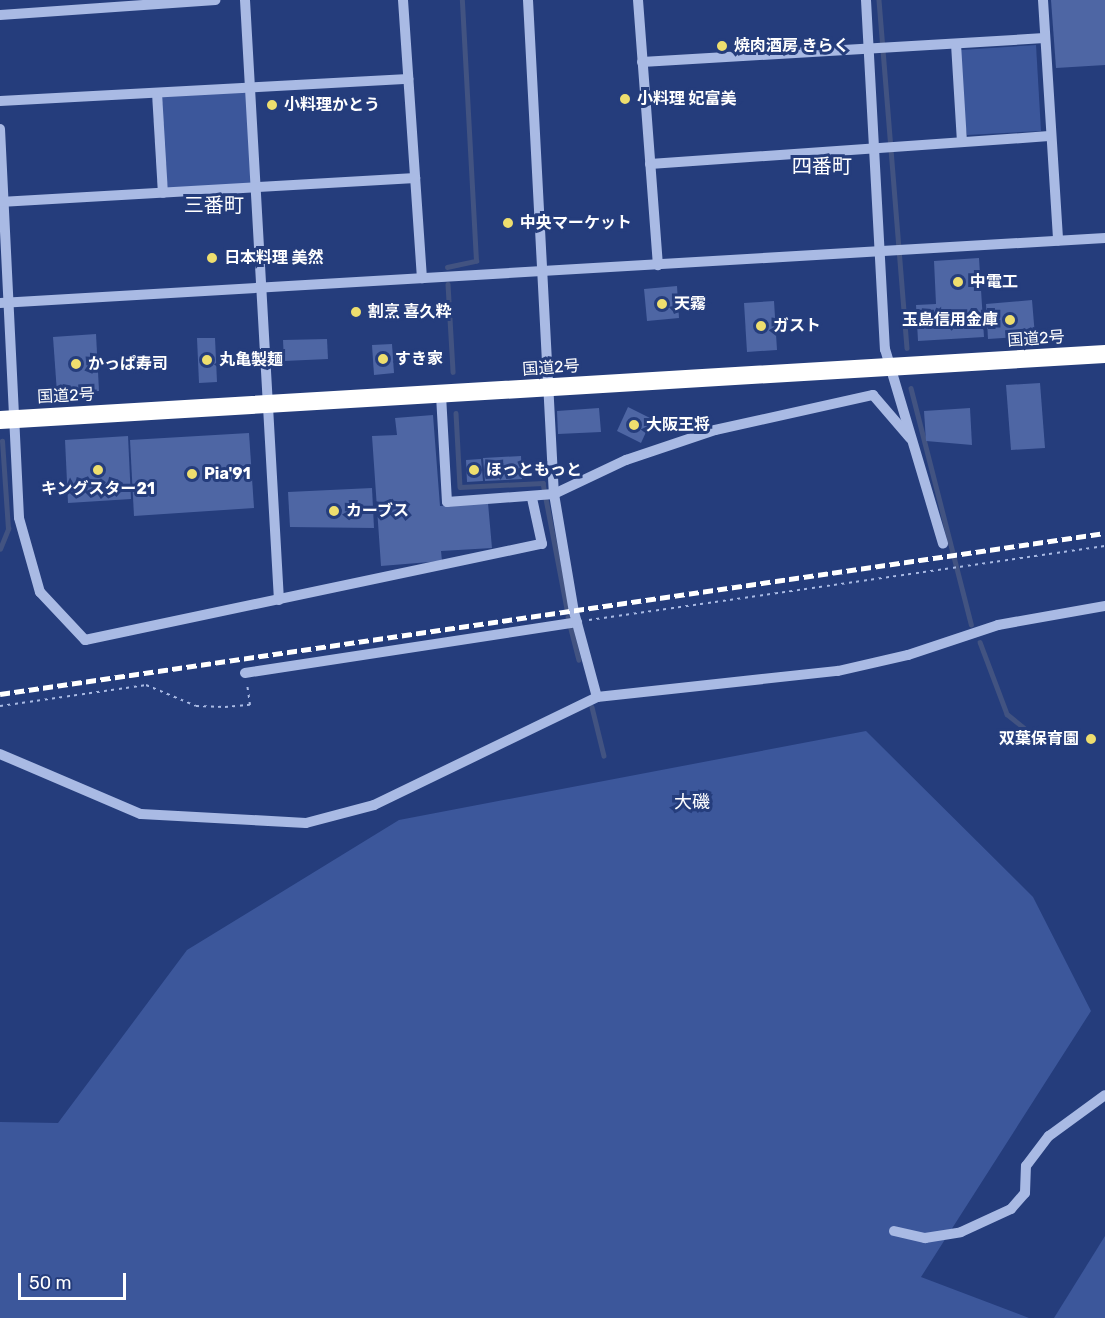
<!DOCTYPE html>
<html>
<head>
<meta charset="utf-8">
<style>
	body { margin:0 }
	#map { position:relative; width:1105px; height:1318px; overflow:hidden; background:#253d7c; font-family:Rubik,"Noto Sans JP",sans-serif }
	div>[style] { position:absolute }
	.green>* { inset:0; background:#3c579b }
	.stream>* { height:4.5px; margin:-2.25px; padding:0 2.25px; transform-origin:2.25px; border-radius:2.25px; background:#425381 }
	.building>* { inset:0; background:#4e66a4 }
	.path>* { height:2px; margin-top:-1px; transform-origin:0; background:repeating-linear-gradient(90deg,#a9bae4 0 3px,transparent 0 7.5px) }
	.minor>* { height:10px; margin:-5px; padding:0 5px; transform-origin:5px; border-radius:5px; background:#a9bae4 }
	.highway>* { height:18px; margin:-9px; padding:0 9px; transform-origin:9px; border-radius:9px; background:#fff }
	.rail>* { height:4.5px; margin-top:-2.25px; transform-origin:0; background:repeating-linear-gradient(90deg,#fff 0 10px,transparent 0 14.5px) }
	.dots>* { width:16px; height:16px; translate:-50% -50%; box-sizing:border-box; border:3px solid #253d7c; border-radius:50% }
	span { translate:-50% -50%; white-space:nowrap; text-align:center; line-height:1.15; -webkit-text-stroke:6px #253d7c; paint-order:stroke }
	.poi-label { font-size:16px; color:#fff; font-weight:700 }
	.left { translate:0 -50%; text-align:left }
	.right { translate:-100% -50%; text-align:right }
	.street-label { font-size:16px; color:#fff }
	.neighbourhood-label { font-size:18px; color:#fff }
	.quarter-label { font-size:20px; color:#fff }
	.scale { position:absolute; left:18px; top:1273px; width:108px; height:27px; box-sizing:border-box; border:3px solid #fff; border-top:0; padding-left:8px; font-size:18px; line-height:21px; white-space:nowrap; color:#fff; -webkit-text-stroke:4px #253d7c; paint-order:stroke }
</style>
</head>
<body>
<div id="map">
	<div class="green">
		<i style="clip-path:polygon(1036px 45px,1041px 131px,967px 135px,960px 93px,961px 50px)"></i>
		<i style="clip-path:polygon(250px 87px,256px 187px,163px 193px,157px 93px)"></i>
		<i style="clip-path:polygon(866px 731px,1033px 897px,1091px 1011px,921px 1277px,1029px 1318px,0 1318px,0 1122px,58px 1123px,187px 950px,399px 820px)"></i>
		<i style="clip-path:polygon(1105px 1236px,1105px 1318px,1054px 1318px)"></i>
	</div>
	<div class="stream">
		<i style="left:879px;top:0;width:349px;rotate:85.4deg"></i>
		<i style="left:447px;top:267px;width:30px;rotate:-12deg"></i>
		<i style="left:476px;top:261px;width:261px;rotate:-93.1deg"></i>
		<i style="left:448px;top:284px;width:88px;rotate:86.7deg"></i>
		<i style="left:911px;top:388px;width:244px;rotate:75.7deg"></i>
		<i style="left:456px;top:413px;width:74px;rotate:86.9deg"></i>
		<i style="left:460px;top:487px;width:83px;rotate:-2.8deg"></i>
		<i style="left:543px;top:483px;width:128px;rotate:79.2deg"></i>
		<i style="left:0;top:549px;width:22px;rotate:-68deg"></i>
		<i style="left:8px;top:529px;width:88px;rotate:-93.9deg"></i>
		<i style="left:568px;top:617px;width:44px;rotate:75.7deg"></i>
		<i style="left:980px;top:642px;width:77px;rotate:69.4deg"></i>
		<i style="left:1007px;top:714px;width:26px;rotate:39deg"></i>
		<i style="left:592px;top:707px;width:50px;rotate:76.2deg"></i>
	</div>
	<div class="building">
		<i style="clip-path:polygon(1051px 0,1105px 0,1105px 65px,1056px 68px)"></i>
		<i style="clip-path:polygon(979px 258px,984px 337px,918px 341px,916px 305px,936px 304px,934px 261px)"></i>
		<i style="clip-path:polygon(677px 286px,679px 318px,647px 321px,644px 289px)"></i>
		<i style="clip-path:polygon(1032px 300px,1035px 336px,988px 339px,986px 304px)"></i>
		<i style="clip-path:polygon(774px 301px,777px 350px,747px 352px,744px 303px)"></i>
		<i style="clip-path:polygon(96px 334px,99px 391px,57px 393px,53px 337px)"></i>
		<i style="clip-path:polygon(197px 338px,215px 338px,217px 382px,199px 383px)"></i>
		<i style="clip-path:polygon(327px 339px,328px 359px,284px 361px,283px 340px)"></i>
		<i style="clip-path:polygon(392px 344px,394px 373px,374px 375px,372px 345px)"></i>
		<i style="clip-path:polygon(1040px 383px,1045px 448px,1011px 450px,1006px 385px)"></i>
		<i style="clip-path:polygon(628px 407px,652px 419px,641px 443px,617px 431px)"></i>
		<i style="clip-path:polygon(599px 408px,601px 432px,558px 434px,557px 411px)"></i>
		<i style="clip-path:polygon(970px 408px,972px 445px,926px 441px,924px 411px)"></i>
		<i style="clip-path:polygon(433px 415px,440px 506px,488px 503px,492px 548px,441px 551px,442px 561px,381px 566px,372px 436px,397px 435px,395px 418px)"></i>
		<i style="clip-path:polygon(249px 433px,254px 508px,134px 516px,130px 440px)"></i>
		<i style="clip-path:polygon(128px 436px,131px 499px,68px 503px,65px 440px)"></i>
		<i style="clip-path:polygon(521px 456px,522px 479px,485px 481px,483px 458px)"></i>
		<i style="clip-path:polygon(481px 459px,483px 481px,467px 482px,466px 460px)"></i>
		<i style="clip-path:polygon(372px 488px,374px 528px,290px 527px,288px 492px)"></i>
	</div>
	<div class="path">
		<i style="left:589px;top:620px;width:521px;rotate:-8.16deg"></i>
		<i style="left:0;top:706px;width:148px;rotate:-8.2deg"></i>
		<i style="left:146px;top:685px;width:54px;rotate:22.8deg"></i>
		<i style="left:196px;top:706px;width:29px;rotate:2deg"></i>
		<i style="left:225px;top:707px;width:25px;rotate:-5deg"></i>
		<i style="left:250px;top:705px;width:21px;rotate:-98deg"></i>
	</div>
	<div class="minor">
		<i style="left:245px;top:0;width:601px;rotate:86.76deg"></i>
		<i style="left:403px;top:0;width:279px;rotate:86.1deg"></i>
		<i style="left:528px;top:0;width:495px;rotate:87deg"></i>
		<i style="left:554px;top:494px;width:120px;rotate:80.4deg"></i>
		<i style="left:574px;top:612px;width:88px;rotate:74.9deg"></i>
		<i style="left:638px;top:0;width:266px;rotate:85.7deg"></i>
		<i style="left:866px;top:0;width:350px;rotate:86.9deg"></i>
		<i style="left:885px;top:349px;width:203px;rotate:73.4deg"></i>
		<i style="left:1043px;top:0;width:241px;rotate:86.4deg"></i>
		<i style="left:0;top:15px;width:216px;rotate:-4deg"></i>
		<i style="left:956px;top:44px;width:98px;rotate:86.5deg"></i>
		<i style="left:642px;top:62px;width:403px;rotate:-3.4deg"></i>
		<i style="left:157px;top:93px;width:100px;rotate:86.6deg"></i>
		<i style="left:0;top:101px;width:409px;rotate:-3.1deg"></i>
		<i style="left:0;top:129px;width:389px;rotate:87.2deg"></i>
		<i style="left:19px;top:518px;width:77px;rotate:74.2deg"></i>
		<i style="left:40px;top:592px;width:66px;rotate:46.8deg"></i>
		<i style="left:85px;top:640px;width:467px;rotate:-11.9deg"></i>
		<i style="left:542px;top:544px;width:47px;rotate:-102.3deg"></i>
		<i style="left:650px;top:164px;width:400px;rotate:-4deg"></i>
		<i style="left:0;top:202px;width:416px;rotate:-3.3deg"></i>
		<i style="left:0;top:303px;width:1107px;rotate:-3.37deg"></i>
		<i style="left:441px;top:395px;width:107px;rotate:86.8deg"></i>
		<i style="left:447px;top:502px;width:107px;rotate:-4.3deg"></i>
		<i style="left:554px;top:494px;width:80px;rotate:-25.3deg"></i>
		<i style="left:626px;top:460px;width:94px;rotate:-18.6deg"></i>
		<i style="left:715px;top:430px;width:162px;rotate:-12.5deg"></i>
		<i style="left:873px;top:395px;width:57px;rotate:49.3deg"></i>
		<i style="left:245px;top:673px;width:336px;rotate:-8.7deg"></i>
		<i style="left:0;top:754px;width:153px;rotate:23.1deg"></i>
		<i style="left:141px;top:814px;width:165px;rotate:3.1deg"></i>
		<i style="left:306px;top:823px;width:70px;rotate:-14.8deg"></i>
		<i style="left:374px;top:805px;width:248px;rotate:-25.8deg"></i>
		<i style="left:597px;top:697px;width:242px;rotate:-6.2deg"></i>
		<i style="left:838px;top:671px;width:72px;rotate:-12.9deg"></i>
		<i style="left:908px;top:655px;width:95px;rotate:-18.4deg"></i>
		<i style="left:998px;top:625px;width:109px;rotate:-10.1deg"></i>
		<i style="left:894px;top:1231px;width:32px;rotate:13deg"></i>
		<i style="left:925px;top:1238px;width:36px;rotate:-9deg"></i>
		<i style="left:961px;top:1232px;width:55px;rotate:-24.7deg"></i>
		<i style="left:1011px;top:1209px;width:21px;rotate:-49deg"></i>
		<i style="left:1025px;top:1193px;width:27px;rotate:-88deg"></i>
		<i style="left:1026px;top:1166px;width:38px;rotate:-53deg"></i>
		<i style="left:1049px;top:1136px;width:69px;rotate:-36.2deg"></i>
	</div>
	<div class="highway">
		<i style="left:0;top:420px;width:1107px;rotate:-3.42deg"></i>
	</div>
	<div class="rail">
		<i style="left:0;top:694px;width:1117px;rotate:-8.29deg"></i>
	</div>
	<div class="dots">
		<i style="left:722px;top:46px;background:#eede6e"></i>
		<i style="left:625px;top:99px;background:#eede6e"></i>
		<i style="left:272px;top:105px;background:#eede6e"></i>
		<i style="left:508px;top:223px;background:#eede6e"></i>
		<i style="left:212px;top:258px;background:#eede6e"></i>
		<i style="left:958px;top:282px;background:#eede6e"></i>
		<i style="left:662px;top:304px;background:#eede6e"></i>
		<i style="left:356px;top:312px;background:#eede6e"></i>
		<i style="left:1010px;top:320px;background:#eede6e"></i>
		<i style="left:761px;top:326px;background:#eede6e"></i>
		<i style="left:383px;top:359px;background:#eede6e"></i>
		<i style="left:207px;top:360px;background:#eede6e"></i>
		<i style="left:76px;top:364px;background:#eede6e"></i>
		<i style="left:634px;top:425px;background:#eede6e"></i>
		<i style="left:98px;top:470px;background:#eede6e"></i>
		<i style="left:474px;top:470px;background:#eede6e"></i>
		<i style="left:192px;top:474px;background:#eede6e"></i>
		<i style="left:334px;top:511px;background:#eede6e"></i>
		<i style="left:1091px;top:739px;background:#eede6e"></i>
	</div>
	<div class="poi-label">
		<span class="left" style="left:734px;top:46px">焼肉酒房 きらく</span>
		<span class="left" style="left:637px;top:99px">小料理 妃富美</span>
		<span class="left" style="left:284px;top:105px">小料理かとう</span>
		<span class="left" style="left:520px;top:223px">中央マーケット</span>
		<span class="left" style="left:224px;top:258px">日本料理 美然</span>
		<span class="left" style="left:970px;top:282px">中電工</span>
		<span class="left" style="left:674px;top:304px">天霧</span>
		<span class="left" style="left:368px;top:312px">割烹 喜久粋</span>
		<span class="right" style="left:998px;top:320px">玉島信用金庫</span>
		<span class="left" style="left:773px;top:326px">ガスト</span>
		<span class="left" style="left:395px;top:359px">すき家</span>
		<span class="left" style="left:219px;top:360px">丸亀製麺</span>
		<span class="left" style="left:88px;top:364px">かっぱ寿司</span>
		<span class="left" style="left:646px;top:425px">大阪王将</span>
		<span class="left" style="left:486px;top:470px">ほっともっと</span>
		<span class="left" style="left:204px;top:474px">Pia'91</span>
		<span style="left:98px;top:489px">キングスター21</span>
		<span class="left" style="left:346px;top:511px">カーブス</span>
		<span class="right" style="left:1079px;top:739px">双葉保育園</span>
	</div>
	<div class="street-label">
		<span style="left:1036px;top:339px;rotate:-4deg">国道2号</span>
		<span style="left:551px;top:368px;rotate:-4deg">国道2号</span>
		<span style="left:66px;top:396px;rotate:-3deg">国道2号</span>
	</div>
	<div class="neighbourhood-label">
		<span style="left:692px;top:802px">大磯</span>
	</div>
	<div class="quarter-label">
		<span style="left:822px;top:166px">四番町</span>
		<span style="left:214px;top:205px">三番町</span>
	</div>
	<div class="scale">50 m</div>
</div>
</body>
</html>
